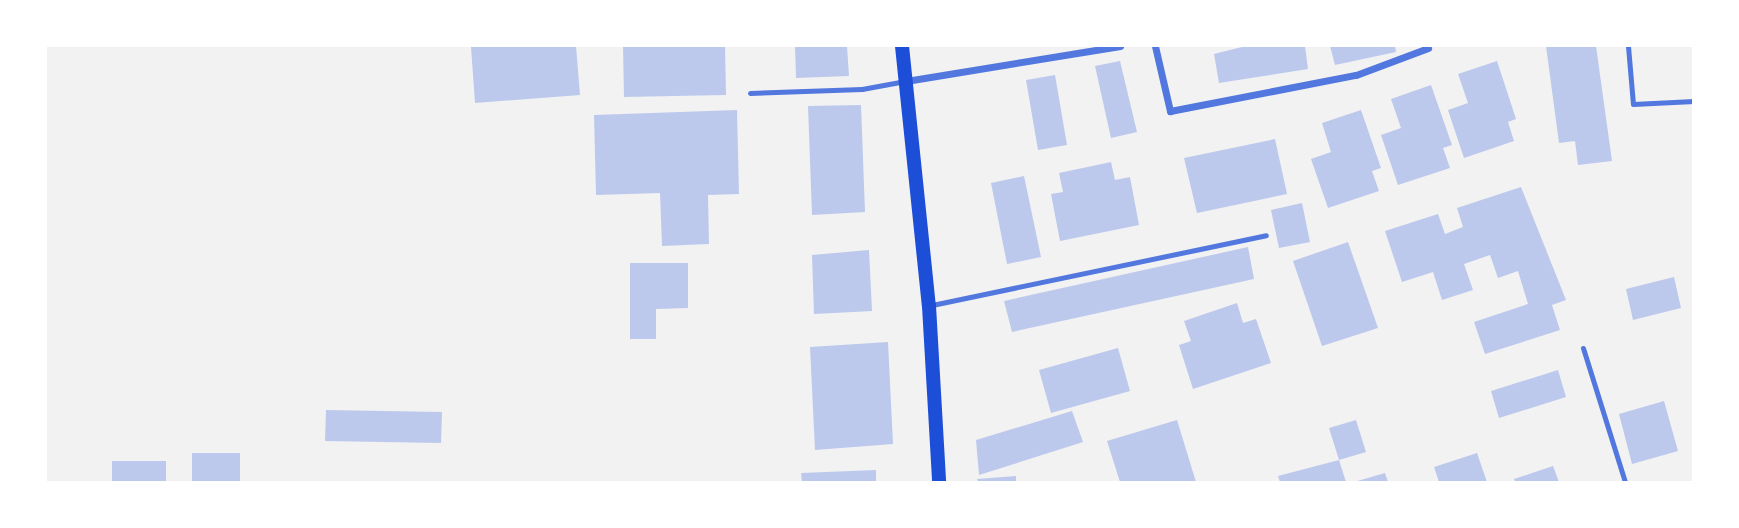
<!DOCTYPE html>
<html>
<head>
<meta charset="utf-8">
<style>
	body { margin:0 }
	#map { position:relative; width:1739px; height:528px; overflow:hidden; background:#f2f2f2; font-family:"Source Sans 3",sans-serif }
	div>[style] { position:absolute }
	.building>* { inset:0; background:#bdc9ec }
	.service>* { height:5px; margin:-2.5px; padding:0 2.5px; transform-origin:2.5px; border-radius:2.5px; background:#5277de }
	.minor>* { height:7px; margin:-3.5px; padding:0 3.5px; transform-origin:3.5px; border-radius:3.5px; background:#5277de }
	.secondary>* { height:14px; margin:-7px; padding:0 7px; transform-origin:7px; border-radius:7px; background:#1d4ed8 }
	span { translate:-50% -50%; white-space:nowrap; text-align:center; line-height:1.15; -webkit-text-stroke:6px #fff; paint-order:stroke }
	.frame { position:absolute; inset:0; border:47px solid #fff; pointer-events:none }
</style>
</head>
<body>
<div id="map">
	<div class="building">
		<i style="clip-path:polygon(576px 46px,580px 95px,475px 103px,471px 47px)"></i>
		<i style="clip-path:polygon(623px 46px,725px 46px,726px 95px,624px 97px)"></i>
		<i style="clip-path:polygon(795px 46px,847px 46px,849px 76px,796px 78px)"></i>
		<i style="clip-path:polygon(1246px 46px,1305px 46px,1308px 69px,1219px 83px,1214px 54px)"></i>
		<i style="clip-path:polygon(1330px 46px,1395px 46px,1396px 52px,1335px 65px)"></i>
		<i style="clip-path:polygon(1546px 46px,1596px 46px,1612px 161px,1578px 165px,1575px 141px,1559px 143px)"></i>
		<i style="clip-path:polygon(1120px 61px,1137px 132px,1111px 138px,1095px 66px)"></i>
		<i style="clip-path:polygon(1497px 61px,1516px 119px,1508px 122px,1514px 141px,1464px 158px,1448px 110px,1468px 103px,1458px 74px)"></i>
		<i style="clip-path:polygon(1055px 75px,1067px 145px,1038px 150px,1026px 80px)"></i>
		<i style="clip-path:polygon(1431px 85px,1452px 145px,1443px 148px,1450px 168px,1398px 185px,1381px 135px,1401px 128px,1391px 99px)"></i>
		<i style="clip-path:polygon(861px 105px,865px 212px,812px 215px,808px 106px)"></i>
		<i style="clip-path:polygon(737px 110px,739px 194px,708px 195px,709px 244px,662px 246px,660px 193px,596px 195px,594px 115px)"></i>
		<i style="clip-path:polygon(1361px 110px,1381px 168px,1372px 171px,1379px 191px,1328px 208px,1311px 159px,1331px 152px,1322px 123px)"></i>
		<i style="clip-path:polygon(1275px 139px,1287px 194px,1197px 213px,1184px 158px)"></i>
		<i style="clip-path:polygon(1111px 162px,1115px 180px,1130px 177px,1139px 225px,1060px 241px,1051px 194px,1063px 192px,1059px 173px)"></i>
		<i style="clip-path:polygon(1024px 176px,1041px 257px,1007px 264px,991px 183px)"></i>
		<i style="clip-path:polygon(1521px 187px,1566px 300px,1552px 305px,1560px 330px,1485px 354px,1474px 322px,1528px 304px,1518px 271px,1498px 278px,1490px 255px,1464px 264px,1473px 290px,1442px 300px,1433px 272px,1402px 282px,1385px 231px,1438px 214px,1445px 234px,1463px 227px,1457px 208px)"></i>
		<i style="clip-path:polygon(1302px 203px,1310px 242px,1279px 248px,1271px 210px)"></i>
		<i style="clip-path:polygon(1348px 242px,1378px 328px,1322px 346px,1293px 261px)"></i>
		<i style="clip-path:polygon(1248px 247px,1254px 279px,1012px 332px,1004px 301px)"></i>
		<i style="clip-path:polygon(869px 250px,872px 311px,814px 314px,812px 255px)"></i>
		<i style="clip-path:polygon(630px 263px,688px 263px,688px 308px,656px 309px,656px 339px,630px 339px)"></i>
		<i style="clip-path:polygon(1674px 277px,1681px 308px,1633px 320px,1626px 289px)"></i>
		<i style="clip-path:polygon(1237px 303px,1243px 323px,1256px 319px,1271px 363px,1193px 389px,1179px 345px,1191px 341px,1184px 321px)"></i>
		<i style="clip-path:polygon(888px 342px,893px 444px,815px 450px,810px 347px)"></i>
		<i style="clip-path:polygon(1118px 348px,1130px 391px,1051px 413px,1039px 370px)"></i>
		<i style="clip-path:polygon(1558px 370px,1566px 397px,1499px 418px,1491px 391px)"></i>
		<i style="clip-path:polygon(1664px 401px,1678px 451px,1632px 464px,1619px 414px)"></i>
		<i style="clip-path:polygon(326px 410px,442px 412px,441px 443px,325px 441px)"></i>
		<i style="clip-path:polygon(1072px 411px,1083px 442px,979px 475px,976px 440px)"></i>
		<i style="clip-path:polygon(1177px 420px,1196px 482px,1120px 482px,1107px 441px)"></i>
		<i style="clip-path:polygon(1356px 420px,1366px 452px,1339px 460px,1346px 482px,1280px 482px,1278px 476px,1339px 460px,1329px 428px)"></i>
		<i style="clip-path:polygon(192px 453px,240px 453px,240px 482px,192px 482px)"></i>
		<i style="clip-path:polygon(1477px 453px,1487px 482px,1439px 482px,1434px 467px)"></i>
		<i style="clip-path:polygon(112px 461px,166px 461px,166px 482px,112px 482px)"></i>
		<i style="clip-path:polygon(1553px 466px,1559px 482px,1515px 482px,1514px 479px)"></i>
		<i style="clip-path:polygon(876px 470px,876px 482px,802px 482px,801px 473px)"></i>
		<i style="clip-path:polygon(1385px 473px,1388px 482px,1354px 482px)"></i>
		<i style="clip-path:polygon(1016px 476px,1016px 482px,978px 482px,977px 479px)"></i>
	</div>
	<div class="service">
		<i style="left:1628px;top:46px;width:58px;rotate:85.1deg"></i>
		<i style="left:1633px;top:104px;width:61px;rotate:-2.8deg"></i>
		<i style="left:750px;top:93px;width:112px;rotate:-2deg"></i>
		<i style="left:862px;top:89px;width:44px;rotate:-10.5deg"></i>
		<i style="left:932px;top:305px;width:341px;rotate:-11.8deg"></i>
		<i style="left:1583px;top:348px;width:140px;rotate:72.6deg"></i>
	</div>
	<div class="minor">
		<i style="left:1155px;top:46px;width:67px;rotate:77deg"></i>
		<i style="left:1170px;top:111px;width:189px;rotate:-11deg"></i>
		<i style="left:1356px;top:75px;width:77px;rotate:-20.6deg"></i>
		<i style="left:906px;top:81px;width:217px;rotate:-9.3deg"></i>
	</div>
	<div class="secondary">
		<i style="left:902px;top:46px;width:261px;rotate:84.1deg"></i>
		<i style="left:929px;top:306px;width:176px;rotate:86.7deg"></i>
	</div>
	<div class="frame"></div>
</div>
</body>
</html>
